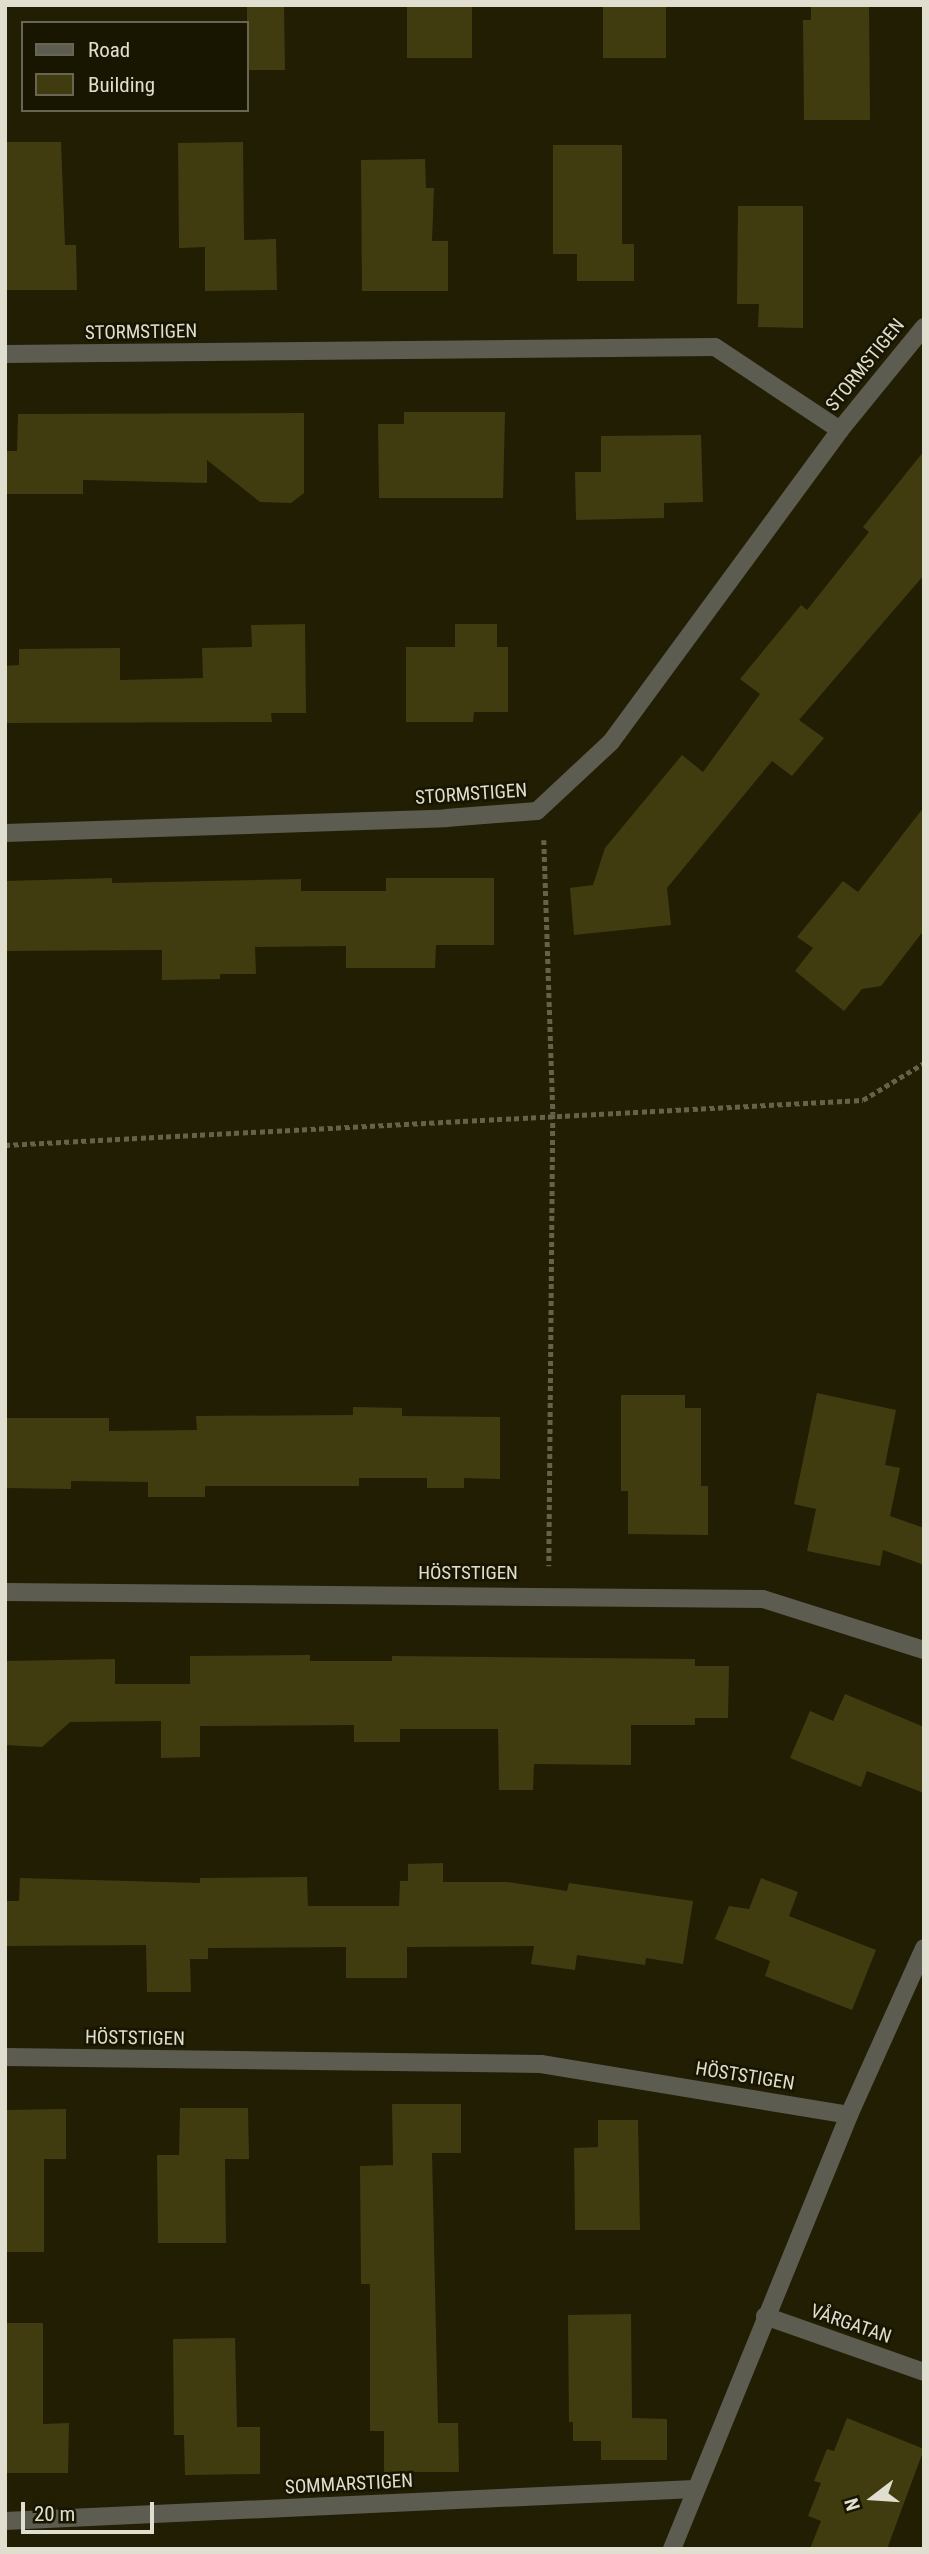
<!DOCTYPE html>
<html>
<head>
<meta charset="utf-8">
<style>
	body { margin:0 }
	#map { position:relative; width:929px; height:2554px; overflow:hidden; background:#211e04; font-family:"Roboto Condensed",sans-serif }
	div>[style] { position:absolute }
	.building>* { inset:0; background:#413c10 }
	.path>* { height:4.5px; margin-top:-2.25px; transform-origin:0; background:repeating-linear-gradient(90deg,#65624c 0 5px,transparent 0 8.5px) }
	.minor>* { height:18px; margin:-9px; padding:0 9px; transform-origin:9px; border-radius:9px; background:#5d5c50 }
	span { translate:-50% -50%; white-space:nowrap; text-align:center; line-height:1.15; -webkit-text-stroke:5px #181500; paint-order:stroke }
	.street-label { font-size:19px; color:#e0dfcf }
	.frame { position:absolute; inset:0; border:7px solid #e0dfcf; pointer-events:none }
	.legend { position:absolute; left:21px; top:21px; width:228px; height:91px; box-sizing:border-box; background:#181500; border:2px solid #686653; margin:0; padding:9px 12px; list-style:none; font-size:21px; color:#e0dfcf }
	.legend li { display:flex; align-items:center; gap:14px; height:35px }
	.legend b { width:35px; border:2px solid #686653 }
	.north { position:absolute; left:838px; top:2463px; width:70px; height:70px; -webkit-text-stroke:5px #181500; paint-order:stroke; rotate:253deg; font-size:19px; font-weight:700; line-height:28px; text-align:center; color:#e0dfcf }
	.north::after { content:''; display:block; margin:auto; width:24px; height:32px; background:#e0dfcf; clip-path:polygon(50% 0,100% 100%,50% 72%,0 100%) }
	.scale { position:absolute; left:21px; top:2502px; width:133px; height:32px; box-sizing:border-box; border:4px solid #e0dfcf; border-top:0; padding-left:9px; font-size:21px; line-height:24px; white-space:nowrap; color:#e0dfcf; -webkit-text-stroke:5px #181500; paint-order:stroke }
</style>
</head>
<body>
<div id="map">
	<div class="building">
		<i style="clip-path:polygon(247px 5px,284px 5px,285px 70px,247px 70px)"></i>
		<i style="clip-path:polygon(407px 5px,472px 5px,472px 58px,407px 58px)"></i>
		<i style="clip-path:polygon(603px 5px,666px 5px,666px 58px,603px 58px)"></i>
		<i style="clip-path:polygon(811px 5px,869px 5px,870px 120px,804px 120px,803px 20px,811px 20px)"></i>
		<i style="clip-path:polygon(5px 142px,61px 142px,65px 245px,76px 245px,77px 290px,5px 290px)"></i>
		<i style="clip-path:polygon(243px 142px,244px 240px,276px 239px,277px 290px,205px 291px,205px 247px,179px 248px,178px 143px)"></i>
		<i style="clip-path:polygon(553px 145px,622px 145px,622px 244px,634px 244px,634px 281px,577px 281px,577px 254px,553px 254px)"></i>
		<i style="clip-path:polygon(425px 159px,426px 188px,434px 188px,432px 241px,448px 241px,448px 291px,362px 291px,361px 160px)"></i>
		<i style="clip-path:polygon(738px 206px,803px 206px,803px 328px,758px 327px,759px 304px,737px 304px)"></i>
		<i style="clip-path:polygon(404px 412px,505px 412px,503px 498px,379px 498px,378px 424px,404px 424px)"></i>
		<i style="clip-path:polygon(304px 413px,304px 493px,291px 503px,260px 502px,207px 460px,207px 483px,83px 480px,83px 494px,5px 494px,5px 451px,17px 451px,18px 414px)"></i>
		<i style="clip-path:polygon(701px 435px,703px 502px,664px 503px,664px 518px,576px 520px,575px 472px,601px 472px,601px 436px)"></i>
		<i style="clip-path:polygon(924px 451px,924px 575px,799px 720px,824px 738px,792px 776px,772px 761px,667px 888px,671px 925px,574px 935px,570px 888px,593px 885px,605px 848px,682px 755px,703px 772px,760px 694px,740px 679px,801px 605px,807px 610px,869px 532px,863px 527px)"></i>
		<i style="clip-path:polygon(305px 624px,306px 713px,271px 713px,272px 722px,5px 723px,5px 666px,19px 665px,19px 649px,120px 648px,120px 680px,203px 678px,202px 648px,252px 647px,251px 625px)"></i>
		<i style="clip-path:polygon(455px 624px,497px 624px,497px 647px,508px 647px,508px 712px,474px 712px,473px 722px,406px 722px,406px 647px,455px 647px)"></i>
		<i style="clip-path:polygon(924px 807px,924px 930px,881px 986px,862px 989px,844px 1011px,795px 971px,813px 948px,797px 937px,843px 881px,858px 892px)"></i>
		<i style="clip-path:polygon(112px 878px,112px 883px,301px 879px,301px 891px,386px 891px,386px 878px,494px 878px,494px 945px,436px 945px,435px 968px,346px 968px,346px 946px,255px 947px,256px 974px,220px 974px,220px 979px,162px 980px,162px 950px,5px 951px,5px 881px)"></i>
		<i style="clip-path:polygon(817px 1393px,896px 1410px,885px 1465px,900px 1468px,890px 1516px,924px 1528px,924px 1565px,883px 1550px,880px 1566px,807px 1551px,816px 1509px,794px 1504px)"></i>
		<i style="clip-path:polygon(621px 1395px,685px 1395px,685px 1408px,701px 1408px,701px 1486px,708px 1486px,708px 1535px,628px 1534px,628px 1491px,621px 1491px)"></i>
		<i style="clip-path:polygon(353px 1407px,402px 1408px,402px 1416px,500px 1417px,500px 1479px,464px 1478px,464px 1488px,427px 1488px,427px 1478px,359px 1478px,359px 1486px,205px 1486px,205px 1497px,148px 1497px,148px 1482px,71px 1481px,71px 1489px,5px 1488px,5px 1418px,109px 1418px,109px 1431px,197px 1430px,196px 1416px,353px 1415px)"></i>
		<i style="clip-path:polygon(310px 1655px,310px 1661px,392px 1661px,392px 1656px,695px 1659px,695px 1666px,729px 1666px,728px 1718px,695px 1718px,695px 1725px,631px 1725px,631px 1765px,534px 1764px,533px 1790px,499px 1790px,498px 1729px,400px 1729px,400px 1742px,354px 1742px,354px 1725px,200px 1726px,200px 1757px,161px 1758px,161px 1721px,70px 1722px,42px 1747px,5px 1745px,5px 1661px,115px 1659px,115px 1684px,190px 1684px,190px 1656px)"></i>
		<i style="clip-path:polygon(845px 1694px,924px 1727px,924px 1793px,867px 1771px,861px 1787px,790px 1758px,810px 1711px,833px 1721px)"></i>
		<i style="clip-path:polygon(443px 1863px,443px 1882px,508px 1882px,567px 1891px,569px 1883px,693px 1901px,683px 1964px,646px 1958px,645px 1965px,577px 1955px,575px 1970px,531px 1964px,534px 1946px,407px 1947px,407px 1978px,346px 1978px,346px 1947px,208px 1948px,208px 1959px,190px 1959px,191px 1992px,147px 1992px,146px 1945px,5px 1946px,5px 1901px,19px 1901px,20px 1878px,200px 1883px,200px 1878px,307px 1877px,308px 1906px,399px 1906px,400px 1881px,408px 1881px,408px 1864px)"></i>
		<i style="clip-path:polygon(761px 1878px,798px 1892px,789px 1916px,876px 1950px,852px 2010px,765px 1976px,770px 1961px,715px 1939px,729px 1906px,749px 1909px)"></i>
		<i style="clip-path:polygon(392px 2104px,461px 2104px,461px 2153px,432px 2153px,438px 2423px,458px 2423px,459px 2472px,384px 2472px,384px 2431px,370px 2431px,370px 2284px,361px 2284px,360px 2166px,393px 2165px)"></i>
		<i style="clip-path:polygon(180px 2108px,248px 2108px,249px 2159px,225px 2159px,226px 2243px,158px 2243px,157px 2155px,179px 2155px)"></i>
		<i style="clip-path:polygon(66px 2109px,66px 2159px,44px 2159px,44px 2252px,5px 2252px,5px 2110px)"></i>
		<i style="clip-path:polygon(598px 2120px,638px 2120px,640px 2230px,575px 2230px,574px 2148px,598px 2147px)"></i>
		<i style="clip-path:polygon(631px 2314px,632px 2418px,667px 2419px,667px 2460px,601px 2460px,601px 2441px,573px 2441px,573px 2422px,569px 2422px,568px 2315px)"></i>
		<i style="clip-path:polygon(5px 2323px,43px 2323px,43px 2424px,69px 2423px,68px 2473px,5px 2473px)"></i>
		<i style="clip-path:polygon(235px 2338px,237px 2427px,260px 2427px,260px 2474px,185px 2475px,184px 2435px,174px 2435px,173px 2339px)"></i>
		<i style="clip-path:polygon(847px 2418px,924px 2449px,887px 2549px,810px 2549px,821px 2521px,808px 2516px,821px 2483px,814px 2481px,827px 2449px,834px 2451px)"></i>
	</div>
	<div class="path">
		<i style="left:544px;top:840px;width:274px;rotate:88.1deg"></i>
		<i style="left:553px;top:1114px;width:452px;rotate:90.5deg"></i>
		<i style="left:5px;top:1145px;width:859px;rotate:-3deg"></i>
		<i style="left:863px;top:1100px;width:71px;rotate:-31.2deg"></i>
	</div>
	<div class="minor">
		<i style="left:5px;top:354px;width:710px;rotate:-0.56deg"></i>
		<i style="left:715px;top:347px;width:150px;rotate:33.6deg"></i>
		<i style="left:5px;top:833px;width:441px;rotate:-1.9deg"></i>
		<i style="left:446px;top:818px;width:91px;rotate:-4.4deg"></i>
		<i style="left:537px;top:811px;width:101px;rotate:-43deg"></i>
		<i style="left:611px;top:742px;width:387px;rotate:-53.7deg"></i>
		<i style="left:840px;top:430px;width:133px;rotate:-50.8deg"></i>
		<i style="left:5px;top:1592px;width:758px;rotate:0.53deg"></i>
		<i style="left:763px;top:1599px;width:169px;rotate:17.6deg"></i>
		<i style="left:5px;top:2057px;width:536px;rotate:0.75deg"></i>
		<i style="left:541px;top:2064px;width:312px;rotate:9.4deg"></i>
		<i style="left:765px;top:2316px;width:169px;rotate:19.4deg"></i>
		<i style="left:5px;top:2521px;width:690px;rotate:-2.66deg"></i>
		<i style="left:672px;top:2549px;width:469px;rotate:-67.8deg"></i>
		<i style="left:849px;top:2115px;width:183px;rotate:-65.8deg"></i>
	</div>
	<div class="street-label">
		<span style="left:141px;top:332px;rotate:-1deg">STORMSTIGEN</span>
		<span style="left:865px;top:365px;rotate:-51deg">STORMSTIGEN</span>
		<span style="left:471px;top:794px;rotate:-4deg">STORMSTIGEN</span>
		<span style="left:468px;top:1573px">HÖSTSTIGEN</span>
		<span style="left:135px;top:2038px;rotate:1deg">HÖSTSTIGEN</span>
		<span style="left:745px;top:2076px;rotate:9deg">HÖSTSTIGEN</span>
		<span style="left:851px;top:2324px;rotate:19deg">VÅRGATAN</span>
		<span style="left:349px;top:2484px;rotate:-3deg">SOMMARSTIGEN</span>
	</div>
	<div class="frame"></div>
	<ul class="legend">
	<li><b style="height:9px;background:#5d5c50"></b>Road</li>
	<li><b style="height:19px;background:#413c10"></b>Building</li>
	</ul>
	<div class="north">N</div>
	<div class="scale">20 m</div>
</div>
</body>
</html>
